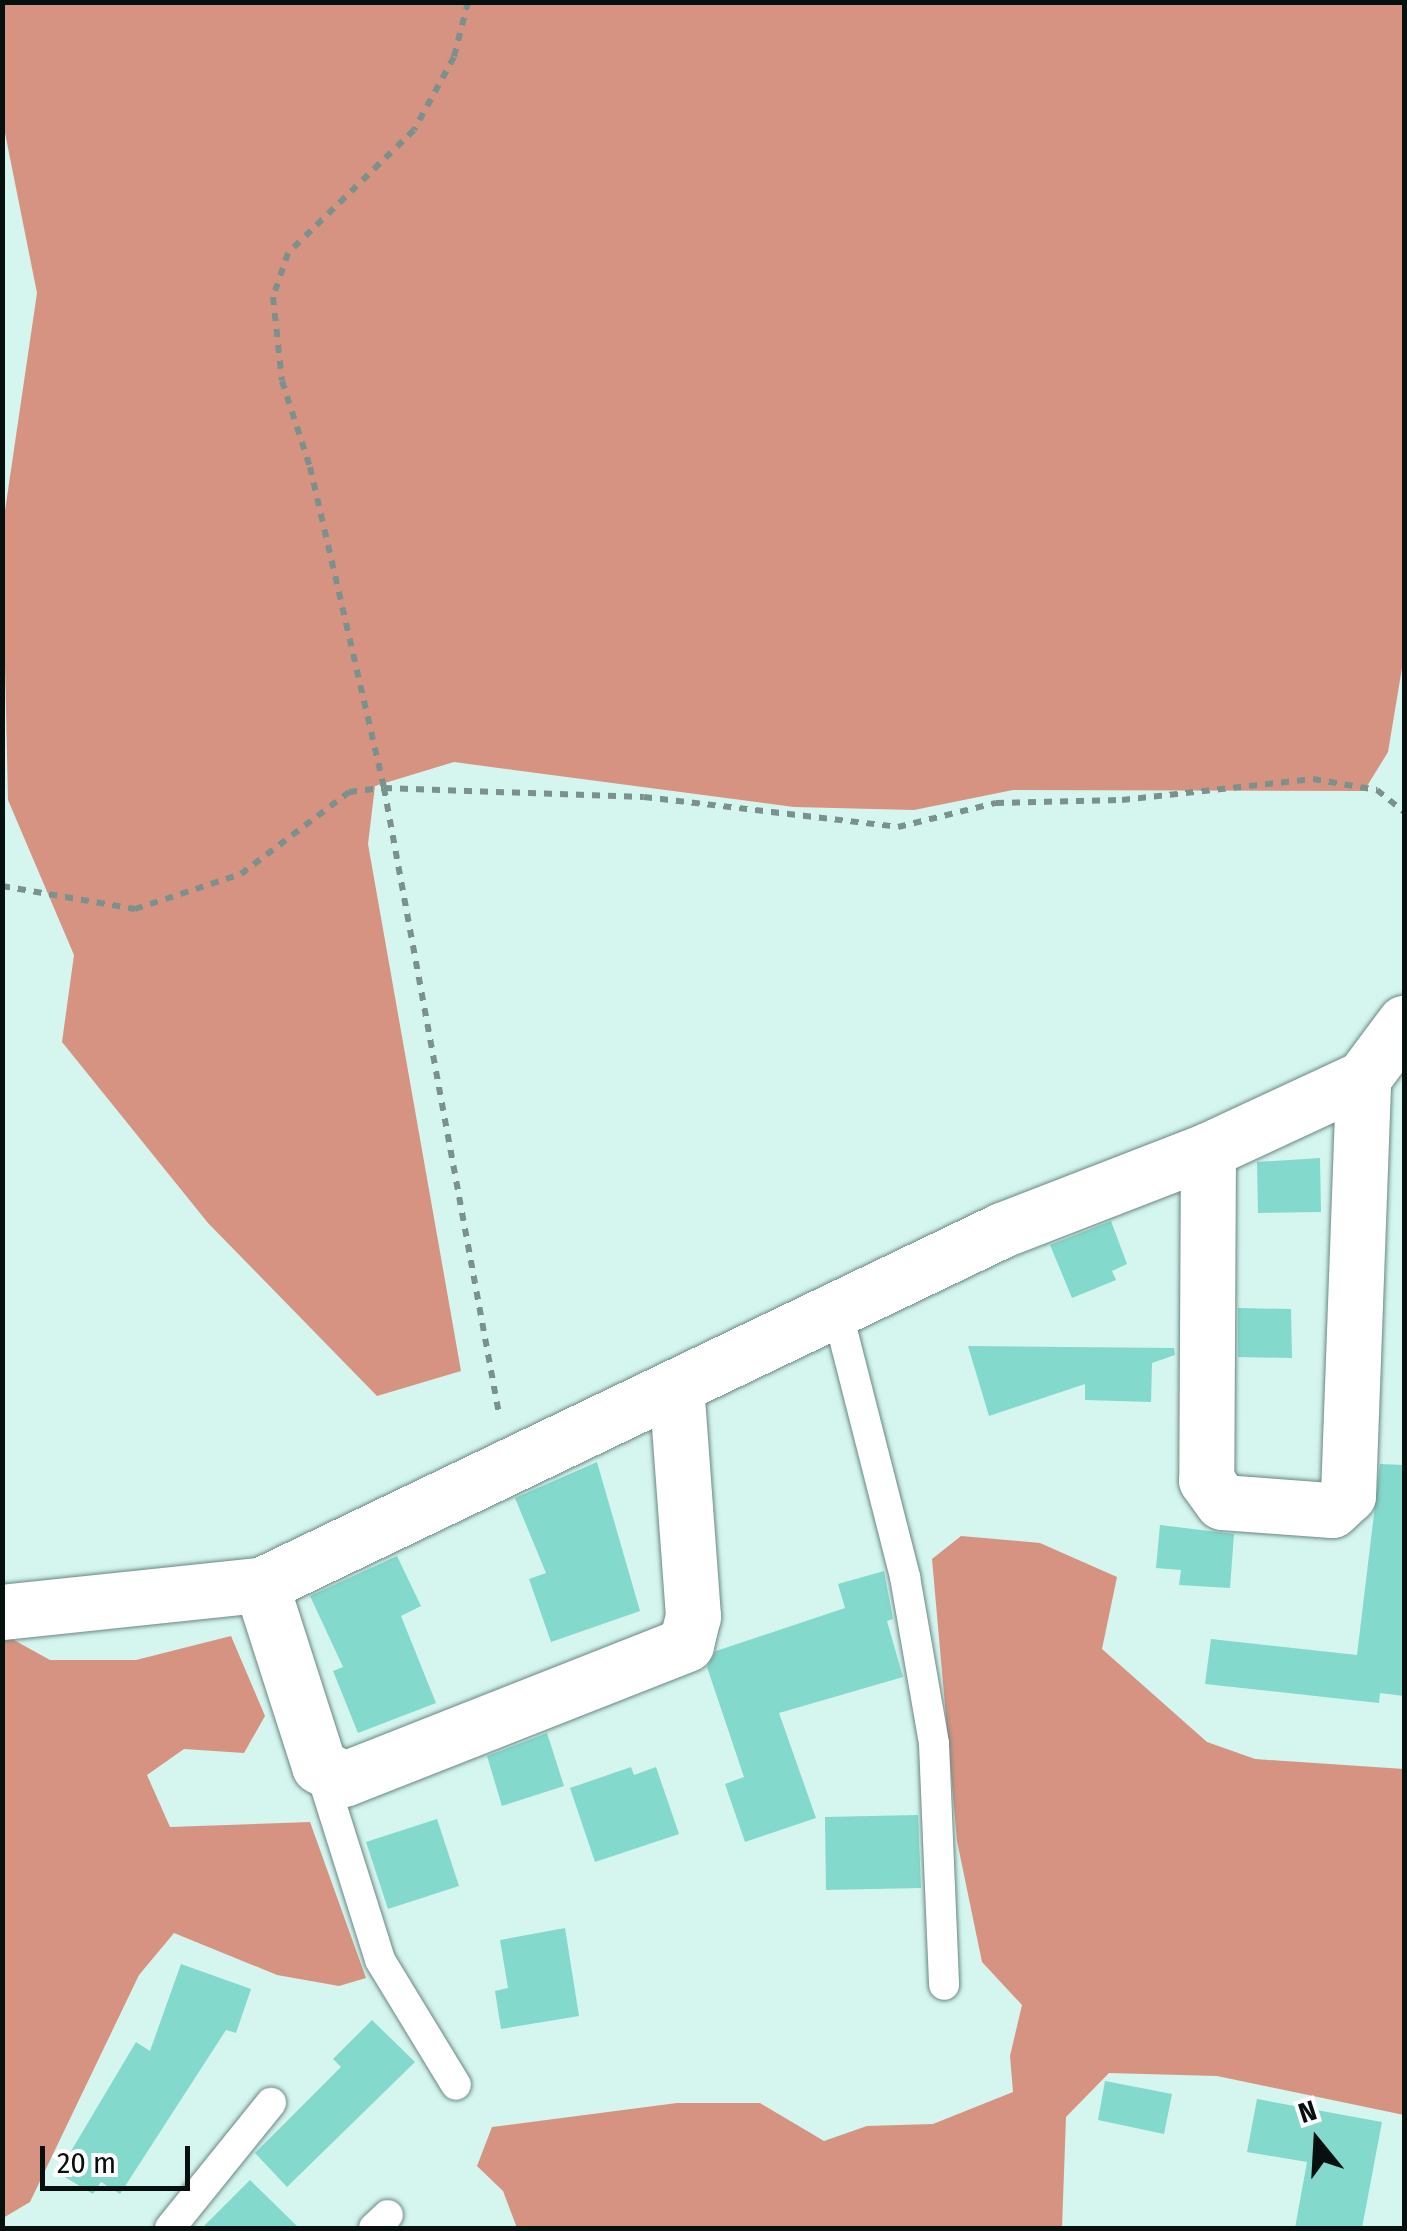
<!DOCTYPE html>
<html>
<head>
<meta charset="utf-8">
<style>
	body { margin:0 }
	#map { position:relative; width:1407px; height:2231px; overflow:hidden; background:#d5f5ef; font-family:"Fira Sans Condensed",sans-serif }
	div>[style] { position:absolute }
	.forest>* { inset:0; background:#d69382 }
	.building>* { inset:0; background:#83d9cb }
	.path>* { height:6px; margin-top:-3px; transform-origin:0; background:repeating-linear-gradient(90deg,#7a918c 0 8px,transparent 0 16px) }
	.roads { filter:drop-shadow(0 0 2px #6a8782) drop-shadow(0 0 2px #6a8782) }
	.lane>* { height:30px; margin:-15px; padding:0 15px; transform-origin:15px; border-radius:15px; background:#fff }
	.street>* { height:55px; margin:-27.5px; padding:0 27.5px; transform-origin:27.5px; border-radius:27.5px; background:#fff }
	span { translate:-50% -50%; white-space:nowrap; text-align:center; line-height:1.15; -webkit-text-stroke:8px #fff; paint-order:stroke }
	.frame { position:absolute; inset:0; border:5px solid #06100e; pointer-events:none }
	.north { position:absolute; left:1267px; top:2091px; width:100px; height:100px; -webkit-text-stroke:8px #fff; paint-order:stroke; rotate:342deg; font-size:28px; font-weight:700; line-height:40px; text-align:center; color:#06100e }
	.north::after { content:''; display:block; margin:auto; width:35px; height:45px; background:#06100e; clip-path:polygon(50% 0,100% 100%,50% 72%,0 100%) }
	.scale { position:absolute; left:40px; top:2146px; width:150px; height:45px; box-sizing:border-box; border:5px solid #06100e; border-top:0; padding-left:12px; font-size:30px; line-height:35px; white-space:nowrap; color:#06100e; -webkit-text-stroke:8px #fff; paint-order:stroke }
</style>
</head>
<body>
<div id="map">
	<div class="forest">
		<i style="clip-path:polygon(2px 3px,1404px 3px,1404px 656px,1388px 752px,1364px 791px,1013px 790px,914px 810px,794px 807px,454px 762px,375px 786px,368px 844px,461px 1371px,377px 1396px,208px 1223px,62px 1042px,74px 955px,8px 800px,2px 531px,37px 293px,3px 123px)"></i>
		<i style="clip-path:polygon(961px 1536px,1040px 1543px,1117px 1577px,1102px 1649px,1207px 1742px,1255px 1759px,1404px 1769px,1404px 2115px,1217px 2076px,1109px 2073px,1066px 2117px,1062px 2228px,517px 2228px,503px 2191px,477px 2166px,492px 2127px,677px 2103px,760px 2103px,824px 2141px,867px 2126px,933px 2124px,1013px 2092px,1010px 2056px,1022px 2005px,982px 1962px,957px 1841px,932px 1559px)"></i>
		<i style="clip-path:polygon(3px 1634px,50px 1660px,136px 1660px,231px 1636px,265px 1716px,244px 1753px,184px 1749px,147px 1775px,170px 1827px,310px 1822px,366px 1978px,339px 1986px,277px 1975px,174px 1933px,139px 1975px,30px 2202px,3px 2218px)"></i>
	</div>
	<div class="building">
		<i style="clip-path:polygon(1320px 1158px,1321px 1212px,1258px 1213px,1257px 1162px)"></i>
		<i style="clip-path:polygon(1111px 1221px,1127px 1264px,1112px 1271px,1116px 1280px,1072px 1298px,1050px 1245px)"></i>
		<i style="clip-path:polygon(1238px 1308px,1291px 1309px,1292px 1358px,1238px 1357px)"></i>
		<i style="clip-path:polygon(968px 1346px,1174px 1348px,1175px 1355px,1152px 1363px,1151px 1402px,1085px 1400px,1085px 1384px,989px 1416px)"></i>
		<i style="clip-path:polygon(597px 1462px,640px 1611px,551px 1642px,529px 1579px,546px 1573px,515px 1498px)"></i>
		<i style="clip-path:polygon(1380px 1464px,1404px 1465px,1404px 1696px,1380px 1693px,1379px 1703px,1205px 1684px,1211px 1639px,1357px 1655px)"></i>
		<i style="clip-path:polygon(1160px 1525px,1234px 1534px,1230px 1588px,1179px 1585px,1181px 1570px,1156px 1568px)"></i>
		<i style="clip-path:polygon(397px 1556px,421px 1606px,401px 1616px,436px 1703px,358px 1733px,333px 1671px,343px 1667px,310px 1596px)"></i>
		<i style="clip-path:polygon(884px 1571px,893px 1619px,887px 1621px,903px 1677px,779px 1713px,816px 1818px,745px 1842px,725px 1784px,744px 1777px,707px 1667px,716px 1651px,845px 1608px,838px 1584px)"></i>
		<i style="clip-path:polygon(547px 1733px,564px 1786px,502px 1806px,487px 1756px)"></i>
		<i style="clip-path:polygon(631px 1767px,634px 1775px,656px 1767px,679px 1834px,595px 1862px,570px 1788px)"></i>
		<i style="clip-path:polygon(918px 1815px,921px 1888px,826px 1890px,825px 1817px)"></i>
		<i style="clip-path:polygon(437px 1819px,459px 1886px,388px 1909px,366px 1842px)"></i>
		<i style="clip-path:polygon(565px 1928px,579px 2016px,501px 2029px,495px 1991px,508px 1988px,500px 1940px)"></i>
		<i style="clip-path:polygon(181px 1964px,251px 1989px,236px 2033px,226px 2030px,120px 2194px,101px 2182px,93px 2194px,58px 2173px,136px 2042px,150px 2051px)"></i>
		<i style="clip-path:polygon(372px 2020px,415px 2062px,287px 2187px,255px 2153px,341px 2067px,333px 2059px)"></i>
		<i style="clip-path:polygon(1105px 2081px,1172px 2094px,1164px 2134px,1098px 2120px)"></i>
		<i style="clip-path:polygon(1257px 2099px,1382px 2122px,1362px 2228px,1295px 2228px,1307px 2162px,1247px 2152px)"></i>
		<i style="clip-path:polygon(250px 2180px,299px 2228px,202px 2228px)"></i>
	</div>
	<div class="path">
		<i style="left:468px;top:2px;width:57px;rotate:104.3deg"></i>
		<i style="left:454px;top:57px;width:83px;rotate:118.7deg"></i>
		<i style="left:414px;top:130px;width:176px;rotate:135.7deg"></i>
		<i style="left:288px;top:253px;width:46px;rotate:108.8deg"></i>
		<i style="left:273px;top:297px;width:84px;rotate:83.9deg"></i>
		<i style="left:282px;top:381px;width:90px;rotate:72deg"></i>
		<i style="left:310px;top:467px;width:329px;rotate:77deg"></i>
		<i style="left:384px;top:788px;width:636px;rotate:79.59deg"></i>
		<i style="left:2px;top:886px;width:135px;rotate:9.8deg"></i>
		<i style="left:135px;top:909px;width:112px;rotate:-18.3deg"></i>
		<i style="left:241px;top:874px;width:136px;rotate:-37.2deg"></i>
		<i style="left:349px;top:792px;width:35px;rotate:-7deg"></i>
		<i style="left:384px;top:788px;width:260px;rotate:2deg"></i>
		<i style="left:644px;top:797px;width:256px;rotate:6.7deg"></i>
		<i style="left:898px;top:827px;width:101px;rotate:-13.8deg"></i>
		<i style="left:996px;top:803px;width:126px;rotate:-1.4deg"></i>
		<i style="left:1122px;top:800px;width:192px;rotate:-6.3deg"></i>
		<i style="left:1313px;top:779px;width:65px;rotate:9.8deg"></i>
		<i style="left:1377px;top:790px;width:35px;rotate:39deg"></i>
	</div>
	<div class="roads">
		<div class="lane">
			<i style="left:837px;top:1310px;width:276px;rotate:75.7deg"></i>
			<i style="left:905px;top:1577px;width:169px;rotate:80.1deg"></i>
			<i style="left:934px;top:1744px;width:241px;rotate:87.6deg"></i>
			<i style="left:319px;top:1766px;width:203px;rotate:72.5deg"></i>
			<i style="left:380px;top:1960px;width:146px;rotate:58.7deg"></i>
			<i style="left:170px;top:2228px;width:161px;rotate:-51.1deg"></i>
			<i style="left:374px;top:2228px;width:19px;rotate:-43deg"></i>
		</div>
		<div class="street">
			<i style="left:1208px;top:1150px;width:330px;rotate:90.3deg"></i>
			<i style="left:1206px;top:1480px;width:27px;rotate:54deg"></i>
			<i style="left:1222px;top:1502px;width:110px;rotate:4.2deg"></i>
			<i style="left:1332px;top:1510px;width:22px;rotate:-43deg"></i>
			<i style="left:1348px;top:1495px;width:417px;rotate:-87.9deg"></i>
			<i style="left:261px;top:1585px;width:190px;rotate:72.2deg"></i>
			<i style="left:319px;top:1766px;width:28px;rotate:27deg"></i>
			<i style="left:344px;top:1779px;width:368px;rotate:-21.5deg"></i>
			<i style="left:686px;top:1644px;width:29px;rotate:-76deg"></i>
			<i style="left:693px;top:1616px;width:230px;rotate:-94.2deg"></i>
			<i style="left:2px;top:1612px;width:260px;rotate:-6deg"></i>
			<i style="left:261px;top:1585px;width:822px;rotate:-25.6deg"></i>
			<i style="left:1002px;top:1230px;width:221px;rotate:-21.2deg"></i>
			<i style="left:1208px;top:1150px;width:171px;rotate:-24.9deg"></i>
			<i style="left:1363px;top:1078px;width:69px;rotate:-53.3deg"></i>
		</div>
	</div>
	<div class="frame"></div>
	<div class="north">N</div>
	<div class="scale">20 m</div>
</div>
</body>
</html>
